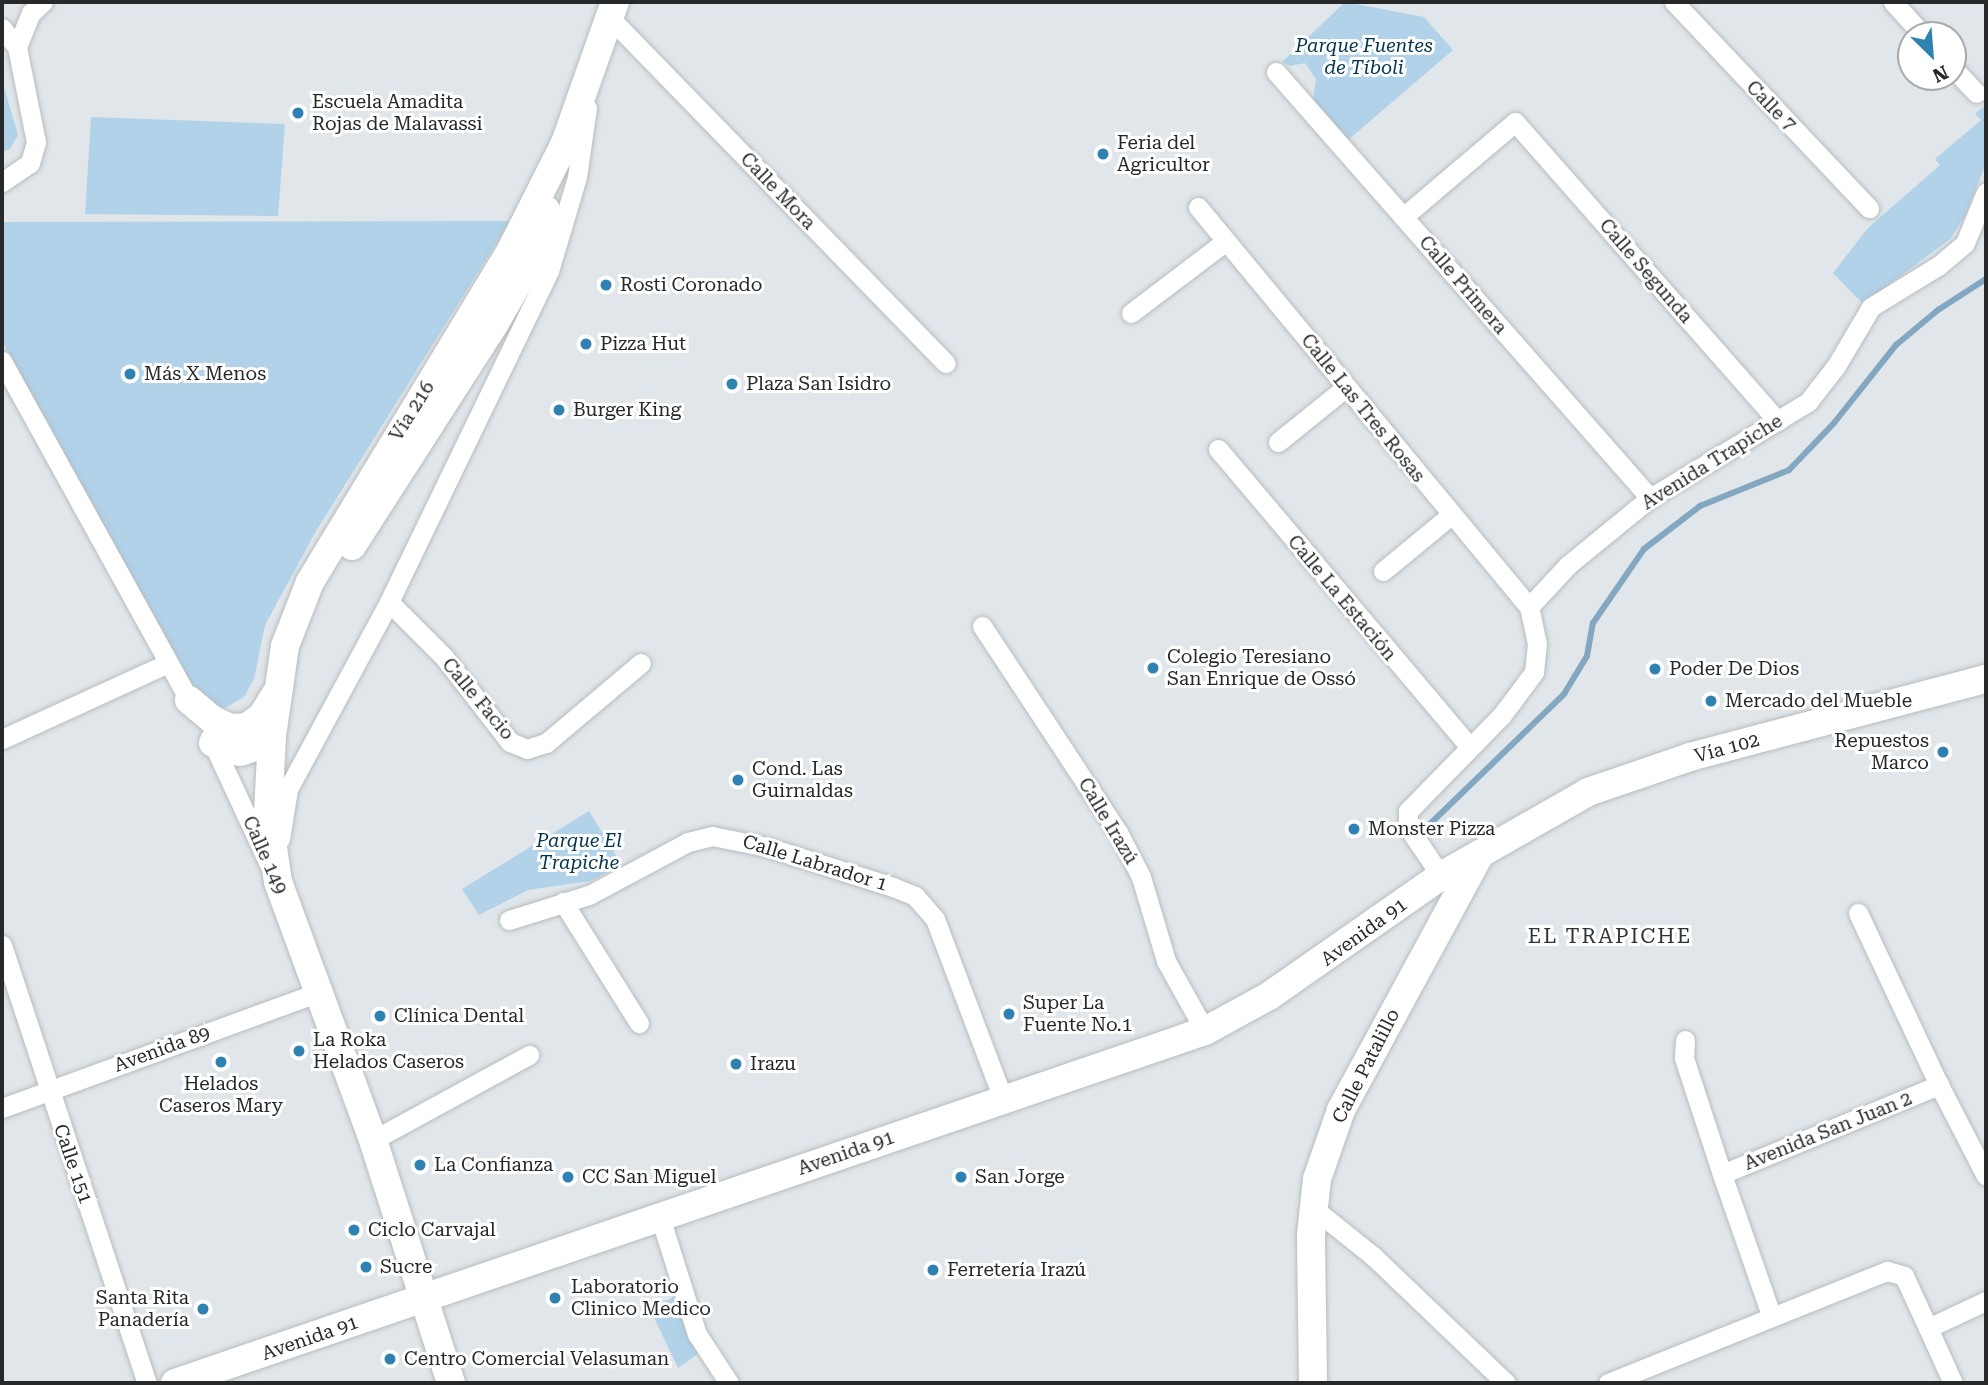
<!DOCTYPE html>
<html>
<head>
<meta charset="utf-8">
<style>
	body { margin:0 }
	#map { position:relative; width:1988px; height:1385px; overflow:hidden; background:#e0e6e9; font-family:"Roboto Serif",serif }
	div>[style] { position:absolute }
	.green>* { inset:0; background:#b1d2e9 }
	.stream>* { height:6px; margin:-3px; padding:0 3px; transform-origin:3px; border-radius:3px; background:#83a7c0 }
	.roads { filter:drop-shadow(0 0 2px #b7bcc0) drop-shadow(0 0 2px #b7bcc0) }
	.street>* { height:19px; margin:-9.5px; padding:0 9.5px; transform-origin:9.5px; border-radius:9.5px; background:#fff }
	.secondary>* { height:28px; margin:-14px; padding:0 14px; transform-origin:14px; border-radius:14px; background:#fff }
	.dots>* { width:19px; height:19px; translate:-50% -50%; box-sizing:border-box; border:4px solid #fff; border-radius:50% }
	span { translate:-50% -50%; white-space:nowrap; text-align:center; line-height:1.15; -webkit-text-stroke:6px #fff; paint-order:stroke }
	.park-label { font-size:19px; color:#04354f; font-style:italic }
	.poi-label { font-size:19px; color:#26282a }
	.left { translate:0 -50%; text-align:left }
	.right { translate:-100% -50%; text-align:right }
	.street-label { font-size:19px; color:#26282a }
	.neighbourhood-label { font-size:21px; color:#2f3336; letter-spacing:2px }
	.frame { position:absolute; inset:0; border:4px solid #26282a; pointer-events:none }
	.north { position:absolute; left:1897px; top:21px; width:70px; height:70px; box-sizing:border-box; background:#fff; border:2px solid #a8a9aa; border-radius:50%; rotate:155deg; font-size:19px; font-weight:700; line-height:28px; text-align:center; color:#26282a }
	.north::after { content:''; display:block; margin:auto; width:24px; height:32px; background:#2e81b1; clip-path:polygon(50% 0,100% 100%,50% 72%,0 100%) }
</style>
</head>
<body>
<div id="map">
	<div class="green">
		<i style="clip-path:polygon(1345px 2px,1424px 17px,1453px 50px,1348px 140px,1313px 101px,1316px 79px,1305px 63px,1290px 66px,1282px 62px)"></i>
		<i style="clip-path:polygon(2px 80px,18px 135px,10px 149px,2px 152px)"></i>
		<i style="clip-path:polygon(1986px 105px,1986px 164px,1964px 218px,1950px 239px,1863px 304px,1833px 273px,1868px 228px,1940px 165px,1935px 159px,1981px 120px,1975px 114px)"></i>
		<i style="clip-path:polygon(91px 117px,285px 124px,278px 216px,85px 214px)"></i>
		<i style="clip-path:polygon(510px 221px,316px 531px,265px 625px,254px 679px,244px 697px,225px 708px,206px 701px,193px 688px,2px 341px,2px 222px)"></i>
		<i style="clip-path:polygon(589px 811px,622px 865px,590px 881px,528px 890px,479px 915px,462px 889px)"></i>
		<i style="clip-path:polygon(675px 1297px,699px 1353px,678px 1368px,649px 1307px)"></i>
	</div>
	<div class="stream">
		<i style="left:1430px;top:824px;width:187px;rotate:-44.1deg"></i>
		<i style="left:1564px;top:694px;width:44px;rotate:-58.8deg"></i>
		<i style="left:1587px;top:656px;width:34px;rotate:-80deg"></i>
		<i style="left:1593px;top:623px;width:90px;rotate:-55.4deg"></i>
		<i style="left:1644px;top:549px;width:71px;rotate:-37.5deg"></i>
		<i style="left:1700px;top:506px;width:96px;rotate:-22deg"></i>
		<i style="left:1789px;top:470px;width:65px;rotate:-46.2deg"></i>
		<i style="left:1834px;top:423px;width:100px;rotate:-51.5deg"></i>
		<i style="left:1896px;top:345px;width:55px;rotate:-39.8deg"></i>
		<i style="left:1938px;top:310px;width:57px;rotate:-32.9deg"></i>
	</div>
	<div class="roads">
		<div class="street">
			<i style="left:1674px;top:2px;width:284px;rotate:46.6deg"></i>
			<i style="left:1893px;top:2px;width:45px;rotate:47.7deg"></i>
			<i style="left:611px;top:19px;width:480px;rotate:45.8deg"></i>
			<i style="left:2px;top:28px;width:24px;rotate:52deg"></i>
			<i style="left:17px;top:47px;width:97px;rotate:78.7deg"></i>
			<i style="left:36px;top:142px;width:22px;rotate:106deg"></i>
			<i style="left:30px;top:163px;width:34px;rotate:146deg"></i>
			<i style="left:17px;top:47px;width:37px;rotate:-68deg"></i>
			<i style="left:31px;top:13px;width:16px;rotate:-43deg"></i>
			<i style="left:1953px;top:68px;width:34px;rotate:47deg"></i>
			<i style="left:1276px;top:72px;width:567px;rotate:48.72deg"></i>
			<i style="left:1198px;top:207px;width:519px;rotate:50.39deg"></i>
			<i style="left:1403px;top:217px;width:147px;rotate:-40.3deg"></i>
			<i style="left:1515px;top:122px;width:398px;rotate:48.7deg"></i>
			<i style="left:1131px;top:313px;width:119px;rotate:-37.2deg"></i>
			<i style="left:2px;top:361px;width:400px;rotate:61.1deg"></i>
			<i style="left:1278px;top:442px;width:86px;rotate:-38.9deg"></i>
			<i style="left:1218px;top:449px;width:387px;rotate:49.8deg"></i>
			<i style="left:1383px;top:571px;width:88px;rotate:-39.5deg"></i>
			<i style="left:389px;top:602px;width:78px;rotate:45deg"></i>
			<i style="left:444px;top:657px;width:108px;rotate:52.2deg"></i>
			<i style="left:510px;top:742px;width:18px;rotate:22deg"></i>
			<i style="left:527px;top:749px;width:20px;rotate:-18deg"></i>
			<i style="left:546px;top:743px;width:124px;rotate:-40.1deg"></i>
			<i style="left:982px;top:626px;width:247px;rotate:56.6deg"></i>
			<i style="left:1118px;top:832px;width:51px;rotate:62.9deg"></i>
			<i style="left:1141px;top:877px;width:88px;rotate:73.4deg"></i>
			<i style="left:1166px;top:961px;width:80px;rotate:60.9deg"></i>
			<i style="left:210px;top:737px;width:138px;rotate:65.1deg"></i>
			<i style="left:2px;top:739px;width:183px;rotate:-24.6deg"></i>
			<i style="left:280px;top:839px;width:51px;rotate:-80.9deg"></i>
			<i style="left:288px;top:789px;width:213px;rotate:-61.6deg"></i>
			<i style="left:389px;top:602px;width:368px;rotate:-64.2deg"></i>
			<i style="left:549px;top:271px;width:98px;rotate:-73.4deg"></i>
			<i style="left:577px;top:177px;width:70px;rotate:-81.8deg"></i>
			<i style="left:1441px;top:876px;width:59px;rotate:-124deg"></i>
			<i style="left:1408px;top:827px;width:16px;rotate:-90deg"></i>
			<i style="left:1408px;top:811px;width:134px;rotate:-45.6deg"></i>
			<i style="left:1502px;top:715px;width:54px;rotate:-53.3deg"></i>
			<i style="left:1534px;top:672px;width:28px;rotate:-84deg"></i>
			<i style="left:1537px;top:644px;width:38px;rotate:-102deg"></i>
			<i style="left:1529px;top:607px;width:57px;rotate:-47.1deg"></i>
			<i style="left:1568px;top:565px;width:106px;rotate:-39.3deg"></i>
			<i style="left:1650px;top:498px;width:185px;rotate:-31.3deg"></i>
			<i style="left:1808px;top:402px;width:46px;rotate:-52.1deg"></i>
			<i style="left:1836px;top:366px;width:69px;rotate:-59.3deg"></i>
			<i style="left:1871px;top:307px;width:79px;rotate:-31.5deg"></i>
			<i style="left:1938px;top:266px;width:35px;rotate:-40deg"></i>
			<i style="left:1965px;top:243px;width:55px;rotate:-67.6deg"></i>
			<i style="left:563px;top:902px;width:143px;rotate:57.9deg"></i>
			<i style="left:1858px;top:913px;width:190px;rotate:64.8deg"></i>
			<i style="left:509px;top:920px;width:84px;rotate:-17.4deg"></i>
			<i style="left:589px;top:895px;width:112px;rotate:-28.2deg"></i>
			<i style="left:688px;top:842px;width:25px;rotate:-14deg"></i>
			<i style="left:712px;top:836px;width:56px;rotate:11.3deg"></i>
			<i style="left:767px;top:847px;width:132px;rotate:17.6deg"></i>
			<i style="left:893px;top:887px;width:24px;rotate:22deg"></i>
			<i style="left:915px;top:896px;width:30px;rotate:49deg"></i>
			<i style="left:935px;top:919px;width:192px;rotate:69.3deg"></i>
			<i style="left:2px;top:945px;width:461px;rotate:71.7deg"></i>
			<i style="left:1685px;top:1040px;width:18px;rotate:93deg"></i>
			<i style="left:1684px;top:1058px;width:122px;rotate:71.9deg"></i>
			<i style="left:2px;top:1108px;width:341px;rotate:-20.1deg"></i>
			<i style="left:373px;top:1140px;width:178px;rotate:-28.6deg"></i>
			<i style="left:1312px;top:1207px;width:78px;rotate:38.8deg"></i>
			<i style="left:1373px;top:1256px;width:184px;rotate:43.7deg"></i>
			<i style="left:660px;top:1217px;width:123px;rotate:72.5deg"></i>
			<i style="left:697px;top:1334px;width:59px;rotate:56.9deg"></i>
			<i style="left:1771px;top:1315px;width:149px;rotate:-109.2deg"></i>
			<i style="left:1722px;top:1174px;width:235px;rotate:-22.3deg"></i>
			<i style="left:1939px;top:1085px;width:102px;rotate:62.7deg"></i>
			<i style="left:1928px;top:1328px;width:60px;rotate:65.6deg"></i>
			<i style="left:1608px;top:1383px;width:301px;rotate:-21.9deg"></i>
			<i style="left:1887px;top:1271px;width:18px;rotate:16deg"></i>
			<i style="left:1904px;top:1276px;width:57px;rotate:65.2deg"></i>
			<i style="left:1928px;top:1328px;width:64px;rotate:-25deg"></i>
		</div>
		<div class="secondary">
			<i style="left:352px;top:546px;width:265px;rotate:-57.3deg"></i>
			<i style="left:495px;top:323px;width:74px;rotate:-60deg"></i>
			<i style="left:532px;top:259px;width:51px;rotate:-74.1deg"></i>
			<i style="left:189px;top:700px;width:31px;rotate:40deg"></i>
			<i style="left:213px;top:720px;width:19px;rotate:25deg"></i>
			<i style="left:230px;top:728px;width:17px;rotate:-3deg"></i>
			<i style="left:247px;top:727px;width:19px;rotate:-36deg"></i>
			<i style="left:262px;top:716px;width:26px;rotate:-58deg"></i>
			<i style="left:213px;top:743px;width:28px;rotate:18deg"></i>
			<i style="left:240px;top:752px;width:23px;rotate:-18deg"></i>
			<i style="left:262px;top:745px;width:13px;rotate:-42deg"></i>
			<i style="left:175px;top:1383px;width:1088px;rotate:-18.87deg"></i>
			<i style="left:1205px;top:1031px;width:73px;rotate:-28.7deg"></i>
			<i style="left:1269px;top:996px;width:210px;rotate:-34.9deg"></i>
			<i style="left:1441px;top:876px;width:169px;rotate:-29.7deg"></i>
			<i style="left:1588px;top:792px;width:108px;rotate:-18.9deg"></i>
			<i style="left:1690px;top:757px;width:306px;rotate:-14.8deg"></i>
			<i style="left:451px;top:1383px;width:255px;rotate:-107.8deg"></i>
			<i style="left:373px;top:1140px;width:275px;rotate:-110.2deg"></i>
			<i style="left:278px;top:882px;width:70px;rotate:-98.2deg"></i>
			<i style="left:268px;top:813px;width:77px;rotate:-87deg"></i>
			<i style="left:272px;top:736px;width:91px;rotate:-81.8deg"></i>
			<i style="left:285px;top:646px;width:69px;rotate:-68.7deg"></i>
			<i style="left:310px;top:582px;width:390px;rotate:-58.8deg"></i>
			<i style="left:512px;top:248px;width:118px;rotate:-63.2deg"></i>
			<i style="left:565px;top:143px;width:150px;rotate:-70.5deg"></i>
			<i style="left:1313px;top:1383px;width:148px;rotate:-90.8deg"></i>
			<i style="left:1311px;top:1235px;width:56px;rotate:-83.9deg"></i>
			<i style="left:1317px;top:1179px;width:73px;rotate:-70.8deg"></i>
			<i style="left:1341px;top:1110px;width:291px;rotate:-61.5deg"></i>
		</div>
	</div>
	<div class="dots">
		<i style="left:298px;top:113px;background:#2e81b1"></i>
		<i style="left:1103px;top:154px;background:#2e81b1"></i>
		<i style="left:606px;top:285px;background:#2e81b1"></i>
		<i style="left:586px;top:344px;background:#2e81b1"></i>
		<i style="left:130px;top:374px;background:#2e81b1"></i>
		<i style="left:732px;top:384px;background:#2e81b1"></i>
		<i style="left:559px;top:410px;background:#2e81b1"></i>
		<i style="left:1153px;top:668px;background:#2e81b1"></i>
		<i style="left:1655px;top:669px;background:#2e81b1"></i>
		<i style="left:1711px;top:701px;background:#2e81b1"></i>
		<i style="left:1943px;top:752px;background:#2e81b1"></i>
		<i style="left:738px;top:780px;background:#2e81b1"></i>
		<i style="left:1354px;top:829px;background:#2e81b1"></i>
		<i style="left:1009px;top:1014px;background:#2e81b1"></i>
		<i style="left:380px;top:1016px;background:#2e81b1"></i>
		<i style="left:299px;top:1051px;background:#2e81b1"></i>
		<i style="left:221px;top:1062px;background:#2e81b1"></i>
		<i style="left:736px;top:1064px;background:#2e81b1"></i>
		<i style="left:420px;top:1165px;background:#2e81b1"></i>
		<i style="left:568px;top:1177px;background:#2e81b1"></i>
		<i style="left:961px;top:1177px;background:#2e81b1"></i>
		<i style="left:354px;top:1230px;background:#2e81b1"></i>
		<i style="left:366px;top:1267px;background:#2e81b1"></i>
		<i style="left:933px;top:1270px;background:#2e81b1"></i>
		<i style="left:555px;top:1298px;background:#2e81b1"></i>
		<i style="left:203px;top:1309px;background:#2e81b1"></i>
		<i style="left:390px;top:1359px;background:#2e81b1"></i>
	</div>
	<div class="park-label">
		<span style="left:1364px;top:57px">Parque Fuentes<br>de Tíboli</span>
		<span style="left:579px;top:852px">Parque El<br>Trapiche</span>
	</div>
	<div class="poi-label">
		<span class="left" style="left:312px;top:113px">Escuela Amadita<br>Rojas de Malavassi</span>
		<span class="left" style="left:1117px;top:154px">Feria del<br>Agricultor</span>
		<span class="left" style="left:620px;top:285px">Rosti Coronado</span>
		<span class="left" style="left:600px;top:344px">Pizza Hut</span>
		<span class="left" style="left:144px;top:374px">Más X Menos</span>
		<span class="left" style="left:746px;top:384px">Plaza San Isidro</span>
		<span class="left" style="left:573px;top:410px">Burger King</span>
		<span class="left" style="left:1167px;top:668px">Colegio Teresiano<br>San Enrique de Ossó</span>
		<span class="left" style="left:1669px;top:669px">Poder De Dios</span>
		<span class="left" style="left:1725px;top:701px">Mercado del Mueble</span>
		<span class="right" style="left:1929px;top:752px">Repuestos<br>Marco</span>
		<span class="left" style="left:752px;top:780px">Cond. Las<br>Guirnaldas</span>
		<span class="left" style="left:1368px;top:829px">Monster Pizza</span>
		<span class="left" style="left:1023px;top:1014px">Super La<br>Fuente No.1</span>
		<span class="left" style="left:394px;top:1016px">Clínica Dental</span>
		<span class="left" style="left:313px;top:1051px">La Roka<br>Helados Caseros</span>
		<span class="left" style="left:750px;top:1064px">Irazu</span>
		<span style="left:221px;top:1095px">Helados<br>Caseros Mary</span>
		<span class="left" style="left:434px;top:1165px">La Confianza</span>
		<span class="left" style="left:582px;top:1177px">CC San Miguel</span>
		<span class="left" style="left:975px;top:1177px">San Jorge</span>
		<span class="left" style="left:368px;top:1230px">Ciclo Carvajal</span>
		<span class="left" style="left:380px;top:1267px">Sucre</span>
		<span class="left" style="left:947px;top:1270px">Ferretería Irazú</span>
		<span class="left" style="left:571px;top:1298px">Laboratorio<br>Clinico Medico</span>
		<span class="right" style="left:189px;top:1309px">Santa Rita<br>Panadería</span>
		<span class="left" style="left:404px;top:1359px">Centro Comercial Velasuman</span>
	</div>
	<div class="street-label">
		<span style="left:1771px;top:106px;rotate:46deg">Calle 7</span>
		<span style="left:778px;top:191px;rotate:46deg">Calle Mora</span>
		<span style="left:1646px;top:271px;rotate:49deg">Calle Segunda</span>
		<span style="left:1463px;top:285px;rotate:49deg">Calle Primera</span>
		<span style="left:1363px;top:408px;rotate:51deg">Calle Las Tres Rosas</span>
		<span style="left:412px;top:411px;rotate:-58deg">Vía 216</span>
		<span style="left:1712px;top:462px;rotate:-32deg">Avenida Trapiche</span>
		<span style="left:1342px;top:598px;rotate:50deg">Calle La Estación</span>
		<span style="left:478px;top:699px;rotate:50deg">Calle Facio</span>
		<span style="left:1727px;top:748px;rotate:-15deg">Vía 102</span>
		<span style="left:1108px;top:821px;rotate:59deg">Calle Irazú</span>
		<span style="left:265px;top:855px;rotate:66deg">Calle 149</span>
		<span style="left:815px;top:863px;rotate:17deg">Calle Labrador 1</span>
		<span style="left:1364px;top:932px;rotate:-36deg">Avenida 91</span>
		<span style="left:162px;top:1049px;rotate:-20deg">Avenida 89</span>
		<span style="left:1366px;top:1066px;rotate:-63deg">Calle Patalillo</span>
		<span style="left:1828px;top:1131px;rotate:-22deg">Avenida San Juan 2</span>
		<span style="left:846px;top:1153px;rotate:-19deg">Avenida 91</span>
		<span style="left:73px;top:1164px;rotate:71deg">Calle 151</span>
		<span style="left:310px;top:1338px;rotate:-19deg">Avenida 91</span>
	</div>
	<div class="neighbourhood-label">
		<span style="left:1610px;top:936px">EL TRAPICHE</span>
	</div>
	<div class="frame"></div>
	<div class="north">N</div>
</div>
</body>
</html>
